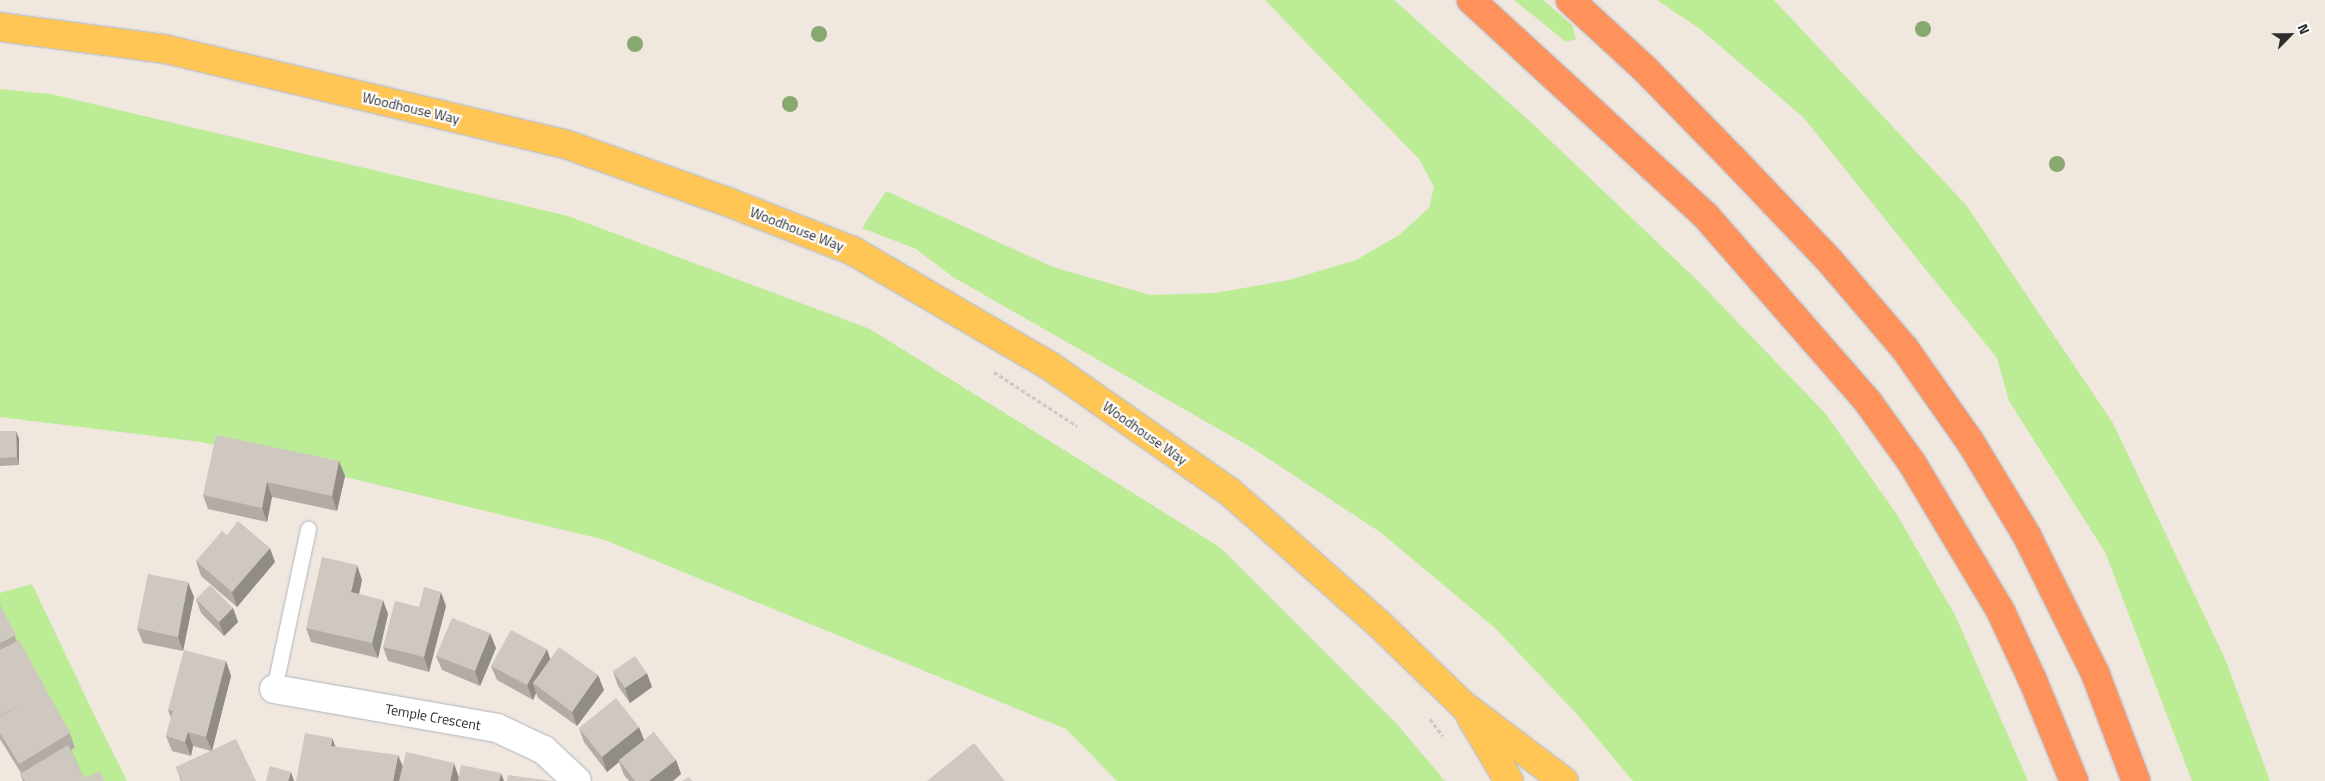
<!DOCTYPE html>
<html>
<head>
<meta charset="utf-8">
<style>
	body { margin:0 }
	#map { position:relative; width:2325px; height:781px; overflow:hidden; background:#f0e7df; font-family:"Titillium Web",sans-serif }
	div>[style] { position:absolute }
	.green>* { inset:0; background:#bcec96 }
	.path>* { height:3px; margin-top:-1.5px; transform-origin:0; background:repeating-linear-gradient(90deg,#c9c9c9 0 4px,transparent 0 6.5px) }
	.roads { filter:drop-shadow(0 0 1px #afb4be) drop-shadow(0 0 1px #afb4be) }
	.lane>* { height:15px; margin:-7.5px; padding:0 7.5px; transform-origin:7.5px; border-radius:7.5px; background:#fff }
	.street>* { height:28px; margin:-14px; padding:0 14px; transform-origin:14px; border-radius:14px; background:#fff }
	.primary>* { height:28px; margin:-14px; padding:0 14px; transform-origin:14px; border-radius:14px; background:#ffc655 }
	.highway>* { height:28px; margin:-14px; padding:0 14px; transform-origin:14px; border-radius:14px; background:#ff915b }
	.trees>* { width:16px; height:16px; margin:-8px; border-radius:50%; background:#87a96f }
	.wall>* { inset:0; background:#b2aca5 }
	.shaded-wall>* { inset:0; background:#918c86 }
	.building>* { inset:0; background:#cfc8c0 }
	span { translate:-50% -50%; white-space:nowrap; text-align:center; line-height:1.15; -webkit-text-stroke:4.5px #fff; paint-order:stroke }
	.street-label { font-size:14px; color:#2e2e2e }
	.north { position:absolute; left:2265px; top:10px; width:50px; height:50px; -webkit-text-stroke:4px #fff; paint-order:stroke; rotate:67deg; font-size:14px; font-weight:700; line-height:20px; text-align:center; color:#2e2e2e }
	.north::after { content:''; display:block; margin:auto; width:18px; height:22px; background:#2e2e2e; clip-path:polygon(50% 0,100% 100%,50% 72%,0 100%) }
</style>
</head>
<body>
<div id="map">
	<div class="green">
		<i style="clip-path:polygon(1265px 0,1394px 0,1535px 126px,1698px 281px,1825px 413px,1896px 513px,1956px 617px,2028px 781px,1633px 781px,1575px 712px,1495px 628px,1380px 532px,1252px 448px,953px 277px,916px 249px,862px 228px,886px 191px,1053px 267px,1150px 295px,1215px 293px,1289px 280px,1356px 260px,1399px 235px,1429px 208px,1434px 187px,1419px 159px)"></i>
		<i style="clip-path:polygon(1514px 0,1543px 0,1572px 25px,1576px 39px,1566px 42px)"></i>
		<i style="clip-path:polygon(1657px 0,1774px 0,1966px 205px,2113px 423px,2226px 661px,2270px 781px,2192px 781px,2105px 552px,2009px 401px,1997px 358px,1803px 117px,1700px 29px)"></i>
		<i style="clip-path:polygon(0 89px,51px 94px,568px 216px,870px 329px,1221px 548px,1396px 723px,1445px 781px,1117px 781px,1066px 729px,605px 540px,201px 442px,0 417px)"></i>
		<i style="clip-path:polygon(32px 584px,101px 729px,127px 781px,84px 781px,71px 751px,75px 747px,0 609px,0 593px)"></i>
	</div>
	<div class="path">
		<i style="left:994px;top:372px;width:99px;rotate:33deg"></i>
		<i style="left:1430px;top:719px;width:21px;rotate:53deg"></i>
	</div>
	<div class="roads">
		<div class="lane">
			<i style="left:274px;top:689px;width:164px;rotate:-78deg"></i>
		</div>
		<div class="street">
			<i style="left:274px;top:689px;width:226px;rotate:9.9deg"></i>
			<i style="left:497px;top:728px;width:52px;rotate:25.1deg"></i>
			<i style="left:544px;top:750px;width:45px;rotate:43.2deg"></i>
		</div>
		<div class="primary">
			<i style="left:0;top:27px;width:166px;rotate:7.6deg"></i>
			<i style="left:165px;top:49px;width:411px;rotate:13.4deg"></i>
			<i style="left:565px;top:144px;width:173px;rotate:19.6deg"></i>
			<i style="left:728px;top:202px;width:134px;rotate:21.4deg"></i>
			<i style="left:853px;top:251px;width:228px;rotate:30.3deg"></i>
			<i style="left:1050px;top:366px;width:220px;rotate:35deg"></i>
			<i style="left:1230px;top:492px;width:196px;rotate:41.5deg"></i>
			<i style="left:1377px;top:622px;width:120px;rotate:44deg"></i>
			<i style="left:1463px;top:705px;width:126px;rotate:37deg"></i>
			<i style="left:1471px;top:717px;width:74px;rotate:59.3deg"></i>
		</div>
		<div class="highway">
			<i style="left:1471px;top:0;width:318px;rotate:42.6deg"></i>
			<i style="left:1705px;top:215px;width:248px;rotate:48.9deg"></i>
			<i style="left:1868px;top:402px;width:75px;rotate:54.2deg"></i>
			<i style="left:1912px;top:463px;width:174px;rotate:59.1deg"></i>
			<i style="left:2001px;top:612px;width:76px;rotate:65.1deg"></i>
			<i style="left:2033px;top:681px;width:108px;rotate:67.7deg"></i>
			<i style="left:1570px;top:0;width:100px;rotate:42.6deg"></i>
			<i style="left:1644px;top:68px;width:124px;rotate:45.7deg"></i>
			<i style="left:1731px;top:157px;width:142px;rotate:46.4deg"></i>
			<i style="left:1829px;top:260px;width:117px;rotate:49.5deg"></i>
			<i style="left:1905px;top:349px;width:115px;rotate:54.9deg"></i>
			<i style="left:1971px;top:443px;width:109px;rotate:58.9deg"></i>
			<i style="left:2027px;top:536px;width:153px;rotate:63.6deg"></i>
			<i style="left:2095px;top:673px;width:116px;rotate:69.2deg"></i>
		</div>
	</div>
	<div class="trees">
		<i style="left:1923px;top:29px"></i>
		<i style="left:819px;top:34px"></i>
		<i style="left:635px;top:44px"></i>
		<i style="left:790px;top:104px"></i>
		<i style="left:2057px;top:164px"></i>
	</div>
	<div class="wall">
		<i style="clip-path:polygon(0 431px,19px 438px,19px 465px,0 466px)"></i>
		<i style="clip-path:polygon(339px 461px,345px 476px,337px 511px,272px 497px,267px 522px,208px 509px,203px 495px)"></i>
		<i style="clip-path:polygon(227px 535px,275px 562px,237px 607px,201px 576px,196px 561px)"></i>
		<i style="clip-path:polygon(362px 580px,359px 594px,388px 614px,378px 658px,311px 642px,306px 628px)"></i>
		<i style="clip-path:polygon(194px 597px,183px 651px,143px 643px,137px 628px)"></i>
		<i style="clip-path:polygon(196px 599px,233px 608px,238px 622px,224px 636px,201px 613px)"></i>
		<i style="clip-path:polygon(0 605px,17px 641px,70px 733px,75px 748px,71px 750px,84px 778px,105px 781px,23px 781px,20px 774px,21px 773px,0 739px)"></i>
		<i style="clip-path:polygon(446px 606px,429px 672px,388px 661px,383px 647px,419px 607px)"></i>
		<i style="clip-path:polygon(496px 648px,480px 686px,442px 670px,436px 656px)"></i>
		<i style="clip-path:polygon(550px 659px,604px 690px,577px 726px,538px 698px,536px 693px,533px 700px,497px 680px,491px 666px)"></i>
		<i style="clip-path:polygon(226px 661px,231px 676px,212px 750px,256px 781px,181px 781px,176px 767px,211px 751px,193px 746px,191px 756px,172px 751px,166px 736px,171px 718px,168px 710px)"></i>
		<i style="clip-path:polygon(613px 671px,652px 687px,630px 703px,618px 686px)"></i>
		<i style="clip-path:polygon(579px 728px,644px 740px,676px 760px,681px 774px,673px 781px,629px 781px,624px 775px,619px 762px,607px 772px,584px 742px)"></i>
	</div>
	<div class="shaded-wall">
		<i style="clip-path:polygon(16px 431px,19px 438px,19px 465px,17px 457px)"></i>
		<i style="clip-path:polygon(339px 461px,345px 476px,337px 511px,332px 496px)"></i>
		<i style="clip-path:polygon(267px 482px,272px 497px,267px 522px,262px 508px)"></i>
		<i style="clip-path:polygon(270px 548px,275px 562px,237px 607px,232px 592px)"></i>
		<i style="clip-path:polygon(357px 565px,362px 580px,356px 607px,351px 592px)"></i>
		<i style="clip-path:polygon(188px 582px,194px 597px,183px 651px,178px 637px)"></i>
		<i style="clip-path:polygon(441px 592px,446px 606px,429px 672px,424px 657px)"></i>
		<i style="clip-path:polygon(383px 600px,388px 614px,378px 658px,372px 643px)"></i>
		<i style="clip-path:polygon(233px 608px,238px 622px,224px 636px,219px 622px)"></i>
		<i style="clip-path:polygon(490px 633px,496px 648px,480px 686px,475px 671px)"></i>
		<i style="clip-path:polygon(547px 649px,552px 664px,533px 683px,536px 693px,533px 700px,527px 685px)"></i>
		<i style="clip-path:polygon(226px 661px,231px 676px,212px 751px,206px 737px)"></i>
		<i style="clip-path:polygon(647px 673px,652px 687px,630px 703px,625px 688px)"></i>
		<i style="clip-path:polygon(598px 675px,604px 690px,577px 726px,572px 712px)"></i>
		<i style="clip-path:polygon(639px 727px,645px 742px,619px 760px,619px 762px,607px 772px,602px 757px)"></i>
		<i style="clip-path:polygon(188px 732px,193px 746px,191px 756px,185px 742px)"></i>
		<i style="clip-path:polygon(332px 738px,338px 753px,331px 746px)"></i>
		<i style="clip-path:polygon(398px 755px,404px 769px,402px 781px,393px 781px)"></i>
		<i style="clip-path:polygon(676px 760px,681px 774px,673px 781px,649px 781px)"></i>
		<i style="clip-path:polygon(454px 763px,459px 778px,459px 781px,450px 781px)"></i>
		<i style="clip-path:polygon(291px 772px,294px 781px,288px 781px)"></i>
		<i style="clip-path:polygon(501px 773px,504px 781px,499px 781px)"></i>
	</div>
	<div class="building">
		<i style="clip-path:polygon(0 431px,16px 431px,17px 457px,0 458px)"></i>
		<i style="clip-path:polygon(216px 435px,339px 461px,332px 496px,267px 482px,262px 508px,203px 495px)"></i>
		<i style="clip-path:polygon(238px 521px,270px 548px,232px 592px,196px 561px,222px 531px,227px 535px)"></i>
		<i style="clip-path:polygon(322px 557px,357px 565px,351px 592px,383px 600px,372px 643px,306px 628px)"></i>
		<i style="clip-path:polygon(148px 574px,188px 582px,178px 637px,137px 628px)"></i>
		<i style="clip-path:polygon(210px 585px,233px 608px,219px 622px,196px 599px)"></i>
		<i style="clip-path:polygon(424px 587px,441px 592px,424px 657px,383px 647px,395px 601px,419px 607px)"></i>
		<i style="clip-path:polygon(0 605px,16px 635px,0 643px)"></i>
		<i style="clip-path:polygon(452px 618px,490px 633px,475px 671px,436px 656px)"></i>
		<i style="clip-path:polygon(511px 630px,547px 649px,527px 685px,491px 666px)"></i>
		<i style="clip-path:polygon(19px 640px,70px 733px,19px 764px,0 733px,0 717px,20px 704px,0 716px,0 650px)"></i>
		<i style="clip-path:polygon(559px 647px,598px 675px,572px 712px,533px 683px)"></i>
		<i style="clip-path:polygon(184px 650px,226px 661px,206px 737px,188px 732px,185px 742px,166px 736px,173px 711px,168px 710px)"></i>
		<i style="clip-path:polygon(635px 656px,647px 673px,625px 688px,613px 671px)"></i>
		<i style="clip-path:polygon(616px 698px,639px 727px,602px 757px,579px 728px)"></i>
		<i style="clip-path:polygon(654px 732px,676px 760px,649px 781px,635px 781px,619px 760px)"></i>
		<i style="clip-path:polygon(305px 733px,332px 738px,331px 746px,398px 755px,393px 781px,296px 781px)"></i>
		<i style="clip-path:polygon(236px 739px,256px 781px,182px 781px,176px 767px)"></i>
		<i style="clip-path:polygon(974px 743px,1005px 781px,927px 781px)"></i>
		<i style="clip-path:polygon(68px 745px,84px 778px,100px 771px,104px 780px,104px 781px,25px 781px,20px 774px)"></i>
		<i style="clip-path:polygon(406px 752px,454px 763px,450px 781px,399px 781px)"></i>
		<i style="clip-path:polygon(461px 765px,501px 773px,499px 781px,458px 781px)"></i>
		<i style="clip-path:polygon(270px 766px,291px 772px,288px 781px,266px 781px)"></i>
		<i style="clip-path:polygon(508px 775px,552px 781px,507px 781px)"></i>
		<i style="clip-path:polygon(689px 777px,692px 781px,682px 781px)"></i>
	</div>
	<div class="street-label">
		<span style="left:411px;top:108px;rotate:13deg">Woodhouse Way</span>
		<span style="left:797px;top:229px;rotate:21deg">Woodhouse Way</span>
		<span style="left:1145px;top:433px;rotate:35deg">Woodhouse Way</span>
		<span style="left:433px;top:717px;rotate:10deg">Temple Crescent</span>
	</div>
	<div class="north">N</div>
</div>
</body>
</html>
